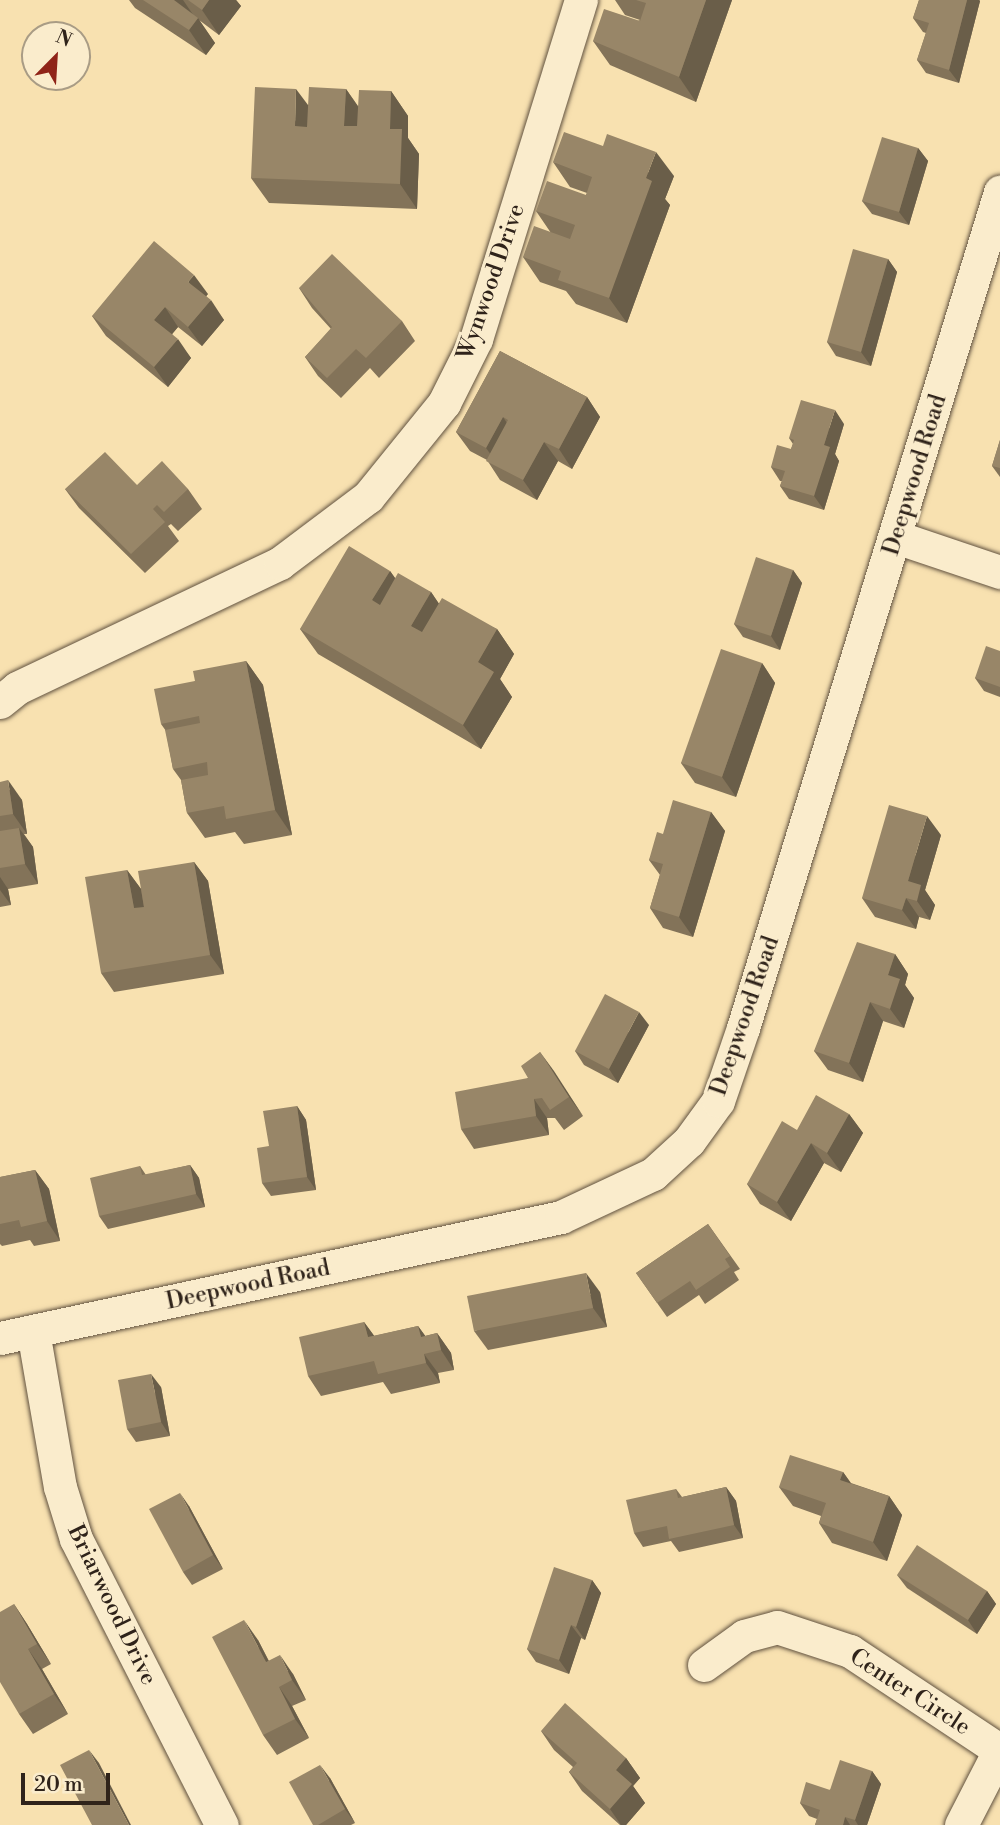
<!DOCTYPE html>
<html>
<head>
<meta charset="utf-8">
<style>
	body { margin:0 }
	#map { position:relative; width:1000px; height:1825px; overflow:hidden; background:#f8e1b0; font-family:"Libre Bodoni",serif }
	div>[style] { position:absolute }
	.roads { filter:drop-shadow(0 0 2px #615240) drop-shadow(0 0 2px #615240) }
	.minor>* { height:33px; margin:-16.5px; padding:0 16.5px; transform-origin:16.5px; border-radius:16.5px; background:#faeccc }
	.wall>* { inset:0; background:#837359 }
	.shaded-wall>* { inset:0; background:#6a5e49 }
	.building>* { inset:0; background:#988668 }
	span { translate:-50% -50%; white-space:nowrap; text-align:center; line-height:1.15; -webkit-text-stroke:6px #faeccc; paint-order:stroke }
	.street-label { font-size:23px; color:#2f231a }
	.north { position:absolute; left:21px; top:21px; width:70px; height:70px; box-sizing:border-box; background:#faeccc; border:2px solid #a99c85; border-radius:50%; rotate:24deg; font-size:19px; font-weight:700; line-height:28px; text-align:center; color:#2f231a }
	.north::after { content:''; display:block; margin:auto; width:24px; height:32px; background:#8f2418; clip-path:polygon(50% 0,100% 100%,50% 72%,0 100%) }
	.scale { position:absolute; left:21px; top:1773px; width:89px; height:32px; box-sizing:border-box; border:4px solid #2f231a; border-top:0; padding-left:9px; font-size:21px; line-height:24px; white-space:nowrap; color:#2f231a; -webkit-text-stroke:5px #faeccc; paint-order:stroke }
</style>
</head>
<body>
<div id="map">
	<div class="roads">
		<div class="minor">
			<i style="left:896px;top:537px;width:110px;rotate:18.6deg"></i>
			<i style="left:0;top:702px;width:22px;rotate:-39deg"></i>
			<i style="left:17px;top:688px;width:291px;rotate:-25.4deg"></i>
			<i style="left:280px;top:563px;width:110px;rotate:-36.9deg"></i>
			<i style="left:368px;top:497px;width:121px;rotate:-51deg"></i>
			<i style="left:444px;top:403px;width:72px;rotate:-63.4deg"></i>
			<i style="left:476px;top:339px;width:355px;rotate:-72.8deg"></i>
			<i style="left:33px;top:1331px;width:158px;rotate:80.2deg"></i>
			<i style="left:60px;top:1487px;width:54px;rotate:72.9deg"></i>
			<i style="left:76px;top:1539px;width:321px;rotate:63deg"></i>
			<i style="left:0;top:1338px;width:574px;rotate:-12.17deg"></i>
			<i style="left:561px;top:1217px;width:102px;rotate:-25.1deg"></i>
			<i style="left:653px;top:1174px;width:49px;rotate:-42.5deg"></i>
			<i style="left:689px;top:1141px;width:49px;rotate:-54.1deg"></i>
			<i style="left:718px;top:1101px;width:77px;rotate:-71.1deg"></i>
			<i style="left:743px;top:1028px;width:875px;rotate:-72.91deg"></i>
			<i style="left:704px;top:1665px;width:49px;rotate:-35.9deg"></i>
			<i style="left:744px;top:1636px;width:34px;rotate:-15deg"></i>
			<i style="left:777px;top:1627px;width:77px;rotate:18.2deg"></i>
			<i style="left:850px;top:1651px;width:179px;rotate:33.6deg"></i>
			<i style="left:961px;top:1825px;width:85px;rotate:-62.8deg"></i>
		</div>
	</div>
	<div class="wall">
		<i style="clip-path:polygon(129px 0,236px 0,241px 6px,219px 35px,199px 20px,215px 43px,206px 55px,135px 8px)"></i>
		<i style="clip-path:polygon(615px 0,732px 0,696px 102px,610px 65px,593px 41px,640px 20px,625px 15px)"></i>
		<i style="clip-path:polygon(919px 0,979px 0,980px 1px,959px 83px,926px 73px,917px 60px,926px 33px,923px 32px,913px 18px)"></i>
		<i style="clip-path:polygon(346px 89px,358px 106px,391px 91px,408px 116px,408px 138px,419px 154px,417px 209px,269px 203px,251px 178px,308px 105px)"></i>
		<i style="clip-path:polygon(918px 148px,928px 161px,909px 225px,872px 214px,862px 201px)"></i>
		<i style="clip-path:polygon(553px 162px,674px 176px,665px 199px,670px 205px,627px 323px,576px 304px,566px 291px,540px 282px,523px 257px,551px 233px,536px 211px,586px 195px,587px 193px,570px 187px)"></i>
		<i style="clip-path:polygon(888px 259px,897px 272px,871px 366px,836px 356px,827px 342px)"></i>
		<i style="clip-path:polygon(299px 288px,402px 321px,415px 341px,379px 378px,370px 368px,341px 398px,318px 376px,305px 357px,331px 329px,312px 308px)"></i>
		<i style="clip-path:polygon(208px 294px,206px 296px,224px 320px,202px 346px,178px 327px,172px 334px,191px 358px,168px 387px,106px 336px,92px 316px)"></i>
		<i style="clip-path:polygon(500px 351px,587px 397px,600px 417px,572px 469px,558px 461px,537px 500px,500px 480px,487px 460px,470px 451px,456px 432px)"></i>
		<i style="clip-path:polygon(844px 424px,835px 454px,839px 461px,824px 510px,789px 499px,780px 486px,782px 481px,780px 481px,771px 467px,791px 449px,793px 444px,789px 438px)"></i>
		<i style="clip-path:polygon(1000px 440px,1000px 477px,992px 466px)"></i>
		<i style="clip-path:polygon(137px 485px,188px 489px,202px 509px,178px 531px,171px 524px,168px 526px,179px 541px,145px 573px,79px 508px,65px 489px)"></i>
		<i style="clip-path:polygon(793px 570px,802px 583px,780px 650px,743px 637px,734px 624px)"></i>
		<i style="clip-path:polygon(390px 571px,395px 578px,431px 592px,439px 604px,497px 629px,514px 654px,500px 679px,512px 697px,481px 749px,318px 654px,300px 629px)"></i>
		<i style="clip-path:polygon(1000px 651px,1000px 697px,984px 691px,975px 678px)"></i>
		<i style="clip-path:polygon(246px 661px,263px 685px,292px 835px,244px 844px,235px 832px,205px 838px,187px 813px,181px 780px,173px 769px,166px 731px,161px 724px,195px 681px)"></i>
		<i style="clip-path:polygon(762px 663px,775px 683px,736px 797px,695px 783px,681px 763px)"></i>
		<i style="clip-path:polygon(0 782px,22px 800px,27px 834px,24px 834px,33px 847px,38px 884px,8px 889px,11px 905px,0 907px)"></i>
		<i style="clip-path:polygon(711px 812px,725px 831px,693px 937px,663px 928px,650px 908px,660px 875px,649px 860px,663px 834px)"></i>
		<i style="clip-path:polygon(941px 835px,925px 890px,935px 905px,930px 920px,919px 917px,916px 929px,875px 917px,862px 898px)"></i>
		<i style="clip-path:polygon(194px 862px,208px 881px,224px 974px,114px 992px,101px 973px,127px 870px,141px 889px)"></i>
		<i style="clip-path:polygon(895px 954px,908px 974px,905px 985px,914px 998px,904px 1028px,883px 1021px,863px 1082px,828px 1070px,814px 1051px)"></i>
		<i style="clip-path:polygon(649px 1025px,618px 1083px,584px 1065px,575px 1051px)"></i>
		<i style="clip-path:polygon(540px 1052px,583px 1116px,564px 1130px,555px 1118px,547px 1118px,549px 1135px,474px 1149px,461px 1129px,528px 1078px)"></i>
		<i style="clip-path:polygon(297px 1106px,306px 1120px,316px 1190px,271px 1196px,262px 1183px,269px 1146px)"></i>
		<i style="clip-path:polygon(849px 1114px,863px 1133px,841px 1172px,824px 1163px,791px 1221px,760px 1204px,747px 1184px)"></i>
		<i style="clip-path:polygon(190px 1165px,199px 1178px,205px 1207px,108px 1229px,99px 1216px,140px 1166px,146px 1175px)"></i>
		<i style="clip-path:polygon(35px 1170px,49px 1189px,60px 1241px,34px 1246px,30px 1240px,2px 1246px,0 1244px,0 1177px)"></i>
		<i style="clip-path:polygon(708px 1224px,740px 1269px,734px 1272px,739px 1280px,705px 1304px,699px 1295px,667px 1317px,636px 1273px)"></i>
		<i style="clip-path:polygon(600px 1292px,607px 1327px,488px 1350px,474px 1331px)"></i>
		<i style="clip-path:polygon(364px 1322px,374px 1336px,418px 1326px,425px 1336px,437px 1333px,451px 1353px,454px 1370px,438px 1373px,440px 1383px,391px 1394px,383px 1382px,321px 1396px,308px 1376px)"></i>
		<i style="clip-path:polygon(161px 1387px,170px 1436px,136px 1442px,127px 1429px)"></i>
		<i style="clip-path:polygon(843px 1472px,851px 1483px,889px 1496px,902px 1515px,887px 1561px,832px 1543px,819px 1523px,821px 1516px,793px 1506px,779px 1487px)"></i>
		<i style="clip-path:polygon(726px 1487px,736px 1501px,743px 1538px,679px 1552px,671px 1541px,643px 1547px,634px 1533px,676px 1489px,682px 1497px)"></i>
		<i style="clip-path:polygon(189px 1506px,223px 1569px,192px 1585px,183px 1572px)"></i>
		<i style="clip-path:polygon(897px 1575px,987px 1591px,996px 1604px,977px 1634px,907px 1588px)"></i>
		<i style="clip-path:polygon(592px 1580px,601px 1593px,585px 1640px,581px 1638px,569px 1674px,536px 1662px,527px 1649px)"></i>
		<i style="clip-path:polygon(14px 1604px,27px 1624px,51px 1664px,42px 1669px,68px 1714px,33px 1734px,19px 1714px)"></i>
		<i style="clip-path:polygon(258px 1640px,269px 1661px,293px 1674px,306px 1700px,292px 1706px,309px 1738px,277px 1755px,263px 1735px)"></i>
		<i style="clip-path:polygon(541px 1731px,626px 1758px,640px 1778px,633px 1786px,645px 1803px,626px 1825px,620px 1825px,582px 1791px,569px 1772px,573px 1767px,554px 1750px)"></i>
		<i style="clip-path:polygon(872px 1771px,881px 1784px,867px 1825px,815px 1825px,817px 1819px,809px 1816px,800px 1803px)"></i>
		<i style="clip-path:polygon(330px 1778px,355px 1823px,351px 1825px,313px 1825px)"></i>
	</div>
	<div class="shaded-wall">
		<i style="clip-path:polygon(173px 0,183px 0,194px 16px)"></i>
		<i style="clip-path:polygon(209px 0,236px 0,241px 6px,219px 35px,202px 10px)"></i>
		<i style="clip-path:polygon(706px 0,732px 0,696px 102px,679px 77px)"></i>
		<i style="clip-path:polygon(967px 0,979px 0,980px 1px,959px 83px,949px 70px)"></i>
		<i style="clip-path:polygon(198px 18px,215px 43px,206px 55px,189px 30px)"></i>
		<i style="clip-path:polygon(296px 89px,314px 113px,312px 151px,295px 126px)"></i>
		<i style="clip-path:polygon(346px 89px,363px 114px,362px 151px,344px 126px)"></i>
		<i style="clip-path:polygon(391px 91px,408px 116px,408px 138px,419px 154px,417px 209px,400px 184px,390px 129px)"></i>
		<i style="clip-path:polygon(918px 148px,928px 161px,909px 225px,899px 212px)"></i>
		<i style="clip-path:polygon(656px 152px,674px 176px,665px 199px,670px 205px,627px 323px,609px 298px,646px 178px)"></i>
		<i style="clip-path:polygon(888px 259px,897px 272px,871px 366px,861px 352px)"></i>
		<i style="clip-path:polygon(194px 275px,208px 294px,202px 301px,188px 282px)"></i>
		<i style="clip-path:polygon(211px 300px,224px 320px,202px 346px,188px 327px)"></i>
		<i style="clip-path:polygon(165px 307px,178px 327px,168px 339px,154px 320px)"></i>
		<i style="clip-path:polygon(178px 339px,191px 358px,168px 387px,154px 367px)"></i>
		<i style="clip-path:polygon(587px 397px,600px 417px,572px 469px,559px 449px)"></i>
		<i style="clip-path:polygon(835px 410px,844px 424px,835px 454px,839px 461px,824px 510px,814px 496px,824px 445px)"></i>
		<i style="clip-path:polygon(503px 417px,516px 437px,500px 467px,486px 448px)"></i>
		<i style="clip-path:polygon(544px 442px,558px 461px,537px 500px,523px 480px)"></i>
		<i style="clip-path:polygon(793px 570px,802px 583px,780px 650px,771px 636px)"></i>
		<i style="clip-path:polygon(390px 571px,407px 595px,390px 625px,372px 600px)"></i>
		<i style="clip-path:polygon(431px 592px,448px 617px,428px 651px,411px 626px)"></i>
		<i style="clip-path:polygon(497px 629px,514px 654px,500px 679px,512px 697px,481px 749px,463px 725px,478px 662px)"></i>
		<i style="clip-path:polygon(246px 661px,263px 685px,292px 835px,275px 810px)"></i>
		<i style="clip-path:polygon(762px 663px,775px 683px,736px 797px,722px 777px)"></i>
		<i style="clip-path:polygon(8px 780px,22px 800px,27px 834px,13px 814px)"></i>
		<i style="clip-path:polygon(711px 812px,725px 831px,693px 937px,679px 917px)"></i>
		<i style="clip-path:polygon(927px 816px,941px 835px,925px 890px,935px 905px,930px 920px,917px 901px,908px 881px)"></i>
		<i style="clip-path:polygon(19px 828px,33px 847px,38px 884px,25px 864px)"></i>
		<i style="clip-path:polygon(194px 862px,208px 881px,224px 974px,210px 955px)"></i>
		<i style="clip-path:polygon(127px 870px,141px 889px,147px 927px,134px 908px)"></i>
		<i style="clip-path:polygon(0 877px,8px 889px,11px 905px,0 890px)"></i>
		<i style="clip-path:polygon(906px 898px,919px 917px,916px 929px,902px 910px)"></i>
		<i style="clip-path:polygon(895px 954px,908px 974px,905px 985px,914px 998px,904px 1028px,890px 1009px,888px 975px)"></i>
		<i style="clip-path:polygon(870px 1002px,883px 1021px,863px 1082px,849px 1063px)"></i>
		<i style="clip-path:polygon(639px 1012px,649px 1025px,618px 1083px,609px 1069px)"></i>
		<i style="clip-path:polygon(540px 1052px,554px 1071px,583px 1116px,569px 1097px)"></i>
		<i style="clip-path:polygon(534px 1099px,547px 1118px,549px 1135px,536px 1116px)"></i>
		<i style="clip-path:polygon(297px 1106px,306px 1120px,316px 1190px,307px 1177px)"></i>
		<i style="clip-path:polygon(849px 1114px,863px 1133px,841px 1172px,827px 1153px)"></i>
		<i style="clip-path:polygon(811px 1143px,824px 1163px,791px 1221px,777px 1202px)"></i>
		<i style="clip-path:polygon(190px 1165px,199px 1178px,205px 1207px,196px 1194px)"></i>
		<i style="clip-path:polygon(35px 1170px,49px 1189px,60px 1241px,47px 1221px)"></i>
		<i style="clip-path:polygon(586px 1273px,600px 1292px,607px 1327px,593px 1308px)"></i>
		<i style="clip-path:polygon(364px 1322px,378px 1341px,368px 1337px)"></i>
		<i style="clip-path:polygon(418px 1326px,432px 1345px,421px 1337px)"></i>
		<i style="clip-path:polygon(437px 1333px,451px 1353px,454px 1370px,441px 1350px)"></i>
		<i style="clip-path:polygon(424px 1354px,438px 1373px,440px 1383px,426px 1363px)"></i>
		<i style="clip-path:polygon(151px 1374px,161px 1387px,170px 1436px,161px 1422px)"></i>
		<i style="clip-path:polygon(843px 1472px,856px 1491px,840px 1480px)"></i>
		<i style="clip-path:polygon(726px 1487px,736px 1501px,743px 1538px,734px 1525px)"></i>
		<i style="clip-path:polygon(180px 1493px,189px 1506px,223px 1569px,213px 1555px)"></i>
		<i style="clip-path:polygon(889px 1496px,902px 1515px,887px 1561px,873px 1542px)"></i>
		<i style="clip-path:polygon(592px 1580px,601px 1593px,585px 1640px,576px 1627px)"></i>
		<i style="clip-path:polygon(987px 1591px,996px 1604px,977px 1634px,968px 1620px)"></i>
		<i style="clip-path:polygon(14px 1604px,27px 1624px,51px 1664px,37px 1644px)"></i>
		<i style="clip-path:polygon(244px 1620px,258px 1640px,279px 1682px,266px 1662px)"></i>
		<i style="clip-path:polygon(571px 1625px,581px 1638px,569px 1674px,559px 1660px)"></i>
		<i style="clip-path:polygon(28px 1649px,42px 1669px,68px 1714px,54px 1694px)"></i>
		<i style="clip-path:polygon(280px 1655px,293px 1674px,306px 1700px,292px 1680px)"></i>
		<i style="clip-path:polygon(279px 1687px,292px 1706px,309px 1738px,295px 1719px)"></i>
		<i style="clip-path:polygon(89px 1750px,99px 1763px,131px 1825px,129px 1825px)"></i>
		<i style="clip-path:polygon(626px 1758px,640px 1778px,633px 1786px,645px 1803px,626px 1825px,621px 1825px,610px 1809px,616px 1770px)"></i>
		<i style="clip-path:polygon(320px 1765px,330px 1778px,355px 1823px,345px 1809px)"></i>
		<i style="clip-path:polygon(872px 1771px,881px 1784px,867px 1825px,858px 1825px,855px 1820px)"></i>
		<i style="clip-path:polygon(845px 1817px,850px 1825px,843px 1825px)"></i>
	</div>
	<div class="building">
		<i style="clip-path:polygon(143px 0,174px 0,198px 18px,189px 30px)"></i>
		<i style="clip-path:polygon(188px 0,209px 0,202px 10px)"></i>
		<i style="clip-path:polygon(636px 0,706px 0,679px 77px,593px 41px,604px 9px,640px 21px,646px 3px)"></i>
		<i style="clip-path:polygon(919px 0,967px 0,949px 70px,917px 60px,929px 23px,913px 18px)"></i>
		<i style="clip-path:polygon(255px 87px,296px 89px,295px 126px,307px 127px,309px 87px,346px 89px,344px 126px,357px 126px,359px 90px,391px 91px,390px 129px,402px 129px,400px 184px,251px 178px)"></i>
		<i style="clip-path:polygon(564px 132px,603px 146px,607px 134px,656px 152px,646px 178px,652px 181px,609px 298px,558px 280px,561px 271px,523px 257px,534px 226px,570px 239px,575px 225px,536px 211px,547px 181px,586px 195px,592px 177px,553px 162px)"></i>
		<i style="clip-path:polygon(882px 137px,918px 148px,899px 212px,862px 201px)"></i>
		<i style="clip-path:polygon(154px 241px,194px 275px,188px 282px,211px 300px,188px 327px,165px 307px,154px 320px,178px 339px,154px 367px,92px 316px)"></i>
		<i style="clip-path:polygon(853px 249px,888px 259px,861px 352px,827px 342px)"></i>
		<i style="clip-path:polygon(332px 254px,402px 321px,366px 358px,356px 349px,327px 378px,305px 357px,332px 327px,299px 288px)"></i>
		<i style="clip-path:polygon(500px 351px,587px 397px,559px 449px,544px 442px,523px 480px,486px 461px,508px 420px,503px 417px,486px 448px,456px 432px)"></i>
		<i style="clip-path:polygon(801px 400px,835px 410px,824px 445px,830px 447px,814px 496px,780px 486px,785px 471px,771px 467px,777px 445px,791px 449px,794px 440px,789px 438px)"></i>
		<i style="clip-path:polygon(1000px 440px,1000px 468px,992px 466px)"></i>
		<i style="clip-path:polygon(105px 452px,137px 485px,162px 461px,188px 489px,164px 512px,157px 505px,153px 509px,165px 522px,131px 554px,65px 489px)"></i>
		<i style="clip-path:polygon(349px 546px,390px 571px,372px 600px,380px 605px,398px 573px,431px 592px,411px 626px,422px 632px,442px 598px,497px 629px,478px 662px,494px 672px,463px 725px,300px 629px)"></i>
		<i style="clip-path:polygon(756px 557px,793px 570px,771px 636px,734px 624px)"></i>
		<i style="clip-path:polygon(986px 646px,1000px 651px,1000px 687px,975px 678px)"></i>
		<i style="clip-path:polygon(721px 649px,762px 663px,722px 777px,681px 763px)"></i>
		<i style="clip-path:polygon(246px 661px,275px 810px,226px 819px,224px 806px,187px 813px,181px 780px,208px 775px,207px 762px,173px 769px,165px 730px,200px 723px,199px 716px,161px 724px,154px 689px,195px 681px,193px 671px)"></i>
		<i style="clip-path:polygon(8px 780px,13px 814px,0 816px,0 782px)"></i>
		<i style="clip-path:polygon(673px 800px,711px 812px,679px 917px,650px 908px,663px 864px,649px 860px,657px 832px,663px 834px)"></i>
		<i style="clip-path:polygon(889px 805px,927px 816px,908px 881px,921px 885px,917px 901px,906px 898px,902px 910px,862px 898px)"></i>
		<i style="clip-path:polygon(19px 828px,25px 864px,0 868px,0 831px)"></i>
		<i style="clip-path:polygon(194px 862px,210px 955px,101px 973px,85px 877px,127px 870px,134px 908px,144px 907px,138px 871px)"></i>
		<i style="clip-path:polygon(857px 942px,895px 954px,888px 975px,900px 979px,890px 1009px,870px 1002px,849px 1063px,814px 1051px)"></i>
		<i style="clip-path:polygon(605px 994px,639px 1012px,609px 1069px,575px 1051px)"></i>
		<i style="clip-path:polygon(540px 1052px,569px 1097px,550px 1110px,542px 1098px,534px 1099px,536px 1116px,461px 1129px,455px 1092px,528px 1078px,521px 1066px)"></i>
		<i style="clip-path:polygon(816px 1095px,849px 1114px,827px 1153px,811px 1143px,777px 1202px,747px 1184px,782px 1121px,797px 1130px)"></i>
		<i style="clip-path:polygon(297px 1106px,307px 1177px,262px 1183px,257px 1148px,269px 1146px,263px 1111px)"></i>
		<i style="clip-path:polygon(190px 1165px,196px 1194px,99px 1216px,90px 1178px,140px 1166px,142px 1175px)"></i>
		<i style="clip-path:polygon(35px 1170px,47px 1221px,21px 1227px,19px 1220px,0 1224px,0 1177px)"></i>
		<i style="clip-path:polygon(708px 1224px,730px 1256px,725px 1259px,730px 1267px,696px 1290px,690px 1281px,657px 1303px,636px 1273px)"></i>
		<i style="clip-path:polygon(586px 1273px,593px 1308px,474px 1331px,467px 1296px)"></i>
		<i style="clip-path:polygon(364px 1322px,368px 1337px,418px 1326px,421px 1337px,437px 1333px,441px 1350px,424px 1354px,426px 1363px,378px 1374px,374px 1361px,308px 1376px,299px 1337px)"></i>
		<i style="clip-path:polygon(151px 1374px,161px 1422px,127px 1429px,118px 1380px)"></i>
		<i style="clip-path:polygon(790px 1455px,843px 1472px,840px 1480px,889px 1496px,873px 1542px,819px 1523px,826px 1503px,779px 1487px)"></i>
		<i style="clip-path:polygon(726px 1487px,734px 1525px,669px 1539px,667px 1526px,634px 1533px,626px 1500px,676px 1489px,678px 1498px)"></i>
		<i style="clip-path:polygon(180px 1493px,213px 1555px,183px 1572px,149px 1509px)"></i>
		<i style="clip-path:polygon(917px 1545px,987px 1591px,968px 1620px,897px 1575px)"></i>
		<i style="clip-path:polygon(554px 1567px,592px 1580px,576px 1627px,571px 1625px,559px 1660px,527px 1649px)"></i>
		<i style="clip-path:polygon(14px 1604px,37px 1644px,28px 1649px,54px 1694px,19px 1714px,0 1682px,0 1612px)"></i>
		<i style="clip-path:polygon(244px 1620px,266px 1662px,280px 1655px,292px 1680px,279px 1687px,295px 1719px,263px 1735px,212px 1637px)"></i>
		<i style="clip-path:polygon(565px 1703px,626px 1758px,616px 1770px,632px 1784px,610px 1809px,569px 1772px,577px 1763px,541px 1731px)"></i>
		<i style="clip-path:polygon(89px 1750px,129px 1825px,92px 1825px,60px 1765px)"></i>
		<i style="clip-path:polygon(840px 1760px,872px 1771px,855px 1820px,845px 1817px,843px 1825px,815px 1825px,820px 1810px,800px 1803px,806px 1782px,830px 1790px)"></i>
		<i style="clip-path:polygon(320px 1765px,345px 1809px,318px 1825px,313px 1825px,289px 1782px)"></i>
	</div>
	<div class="street-label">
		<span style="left:491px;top:282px;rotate:-71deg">Wynwood Drive</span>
		<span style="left:915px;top:475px;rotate:-73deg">Deepwood Road</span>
		<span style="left:745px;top:1016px;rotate:-71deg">Deepwood Road</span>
		<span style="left:248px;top:1285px;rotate:-12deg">Deepwood Road</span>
		<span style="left:112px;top:1605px;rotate:64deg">Briarwood Drive</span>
		<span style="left:910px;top:1692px;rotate:33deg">Center Circle</span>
	</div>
	<div class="north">N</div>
	<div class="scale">20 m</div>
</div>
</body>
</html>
